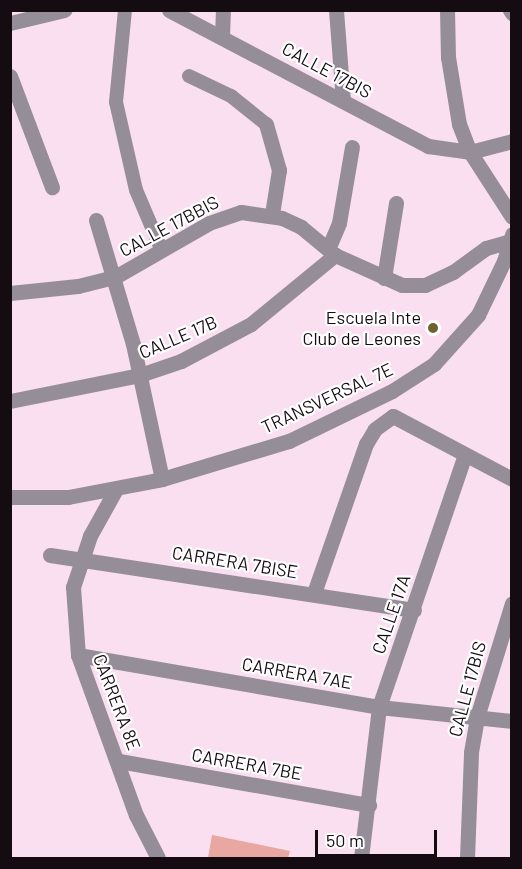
<!DOCTYPE html>
<html>
<head>
<meta charset="utf-8">
<style>
	body { margin:0 }
	#map { position:relative; width:522px; height:869px; overflow:hidden; background:#fadff1; font-family:Barlow,sans-serif }
	div>[style] { position:absolute }
	.green>* { inset:0; background:#e8a7a0 }
	.pedestrian>* { height:14px; margin:-7px; padding:0 7px; transform-origin:7px; border-radius:7px; background:#958e98 }
	.minor>* { height:15px; margin:-7.5px; padding:0 7.5px; transform-origin:7.5px; border-radius:7.5px; background:#958e98 }
	.dots>* { width:16px; height:16px; translate:-50% -50%; box-sizing:border-box; border:3px solid #fff; border-radius:50% }
	span { translate:-50% -50%; white-space:nowrap; text-align:center; line-height:1.15; -webkit-text-stroke:4.5px #fff; paint-order:stroke }
	.street-label { font-size:18px; color:#150c12 }
	.poi-label { font-size:18px; color:#150c12 }
	.right { translate:-100% -50%; text-align:right }
	.frame { position:absolute; inset:0; border:12px solid #150c12; pointer-events:none }
	.scale { position:absolute; left:315px; top:830px; width:122px; height:27px; box-sizing:border-box; border:3px solid #150c12; border-top:0; padding-left:8px; font-size:18px; line-height:21px; white-space:nowrap; color:#150c12; -webkit-text-stroke:4px #fff; paint-order:stroke }
</style>
</head>
<body>
<div id="map">
	<div class="green">
		<i style="clip-path:polygon(212px 835px,290px 851px,288px 858px,208px 858px)"></i>
	</div>
	<div class="pedestrian">
		<i style="left:125px;top:10px;width:92px;rotate:95.6deg"></i>
		<i style="left:116px;top:102px;width:90px;rotate:77.2deg"></i>
		<i style="left:136px;top:190px;width:66px;rotate:66.9deg"></i>
		<i style="left:189px;top:76px;width:47px;rotate:25.5deg"></i>
		<i style="left:231px;top:96px;width:45px;rotate:38.7deg"></i>
	</div>
	<div class="minor">
		<i style="left:169px;top:10px;width:293px;rotate:27.7deg"></i>
		<i style="left:428px;top:146px;width:42px;rotate:8.1deg"></i>
		<i style="left:470px;top:152px;width:43px;rotate:-14.7deg"></i>
		<i style="left:336px;top:10px;width:90px;rotate:85.6deg"></i>
		<i style="left:447px;top:10px;width:47px;rotate:88.8deg"></i>
		<i style="left:448px;top:57px;width:68px;rotate:80.7deg"></i>
		<i style="left:459px;top:124px;width:30px;rotate:69deg"></i>
		<i style="left:470px;top:152px;width:77px;rotate:57.1deg"></i>
		<i style="left:510px;top:10px;width:4px;rotate:56deg"></i>
		<i style="left:10px;top:23px;width:56px;rotate:-13.5deg"></i>
		<i style="left:222px;top:37px;width:27px;rotate:-88deg"></i>
		<i style="left:10px;top:76px;width:119px;rotate:69.3deg"></i>
		<i style="left:266px;top:124px;width:48px;rotate:74.2deg"></i>
		<i style="left:279px;top:170px;width:45px;rotate:99deg"></i>
		<i style="left:96px;top:220px;width:129px;rotate:73.4deg"></i>
		<i style="left:133px;top:344px;width:138px;rotate:77.9deg"></i>
		<i style="left:328px;top:249px;width:28px;rotate:-67deg"></i>
		<i style="left:339px;top:223px;width:77px;rotate:-80.3deg"></i>
		<i style="left:384px;top:278px;width:76px;rotate:-80.9deg"></i>
		<i style="left:10px;top:293px;width:68px;rotate:-5.9deg"></i>
		<i style="left:78px;top:286px;width:38px;rotate:-14deg"></i>
		<i style="left:115px;top:277px;width:108px;rotate:-29.9deg"></i>
		<i style="left:209px;top:223px;width:34px;rotate:-19deg"></i>
		<i style="left:241px;top:212px;width:41px;rotate:8.3deg"></i>
		<i style="left:282px;top:218px;width:21px;rotate:25deg"></i>
		<i style="left:301px;top:227px;width:44px;rotate:39.5deg"></i>
		<i style="left:335px;top:255px;width:73px;rotate:24.1deg"></i>
		<i style="left:402px;top:285px;width:23px"></i>
		<i style="left:425px;top:285px;width:31px;rotate:-25deg"></i>
		<i style="left:453px;top:272px;width:41px;rotate:-36deg"></i>
		<i style="left:486px;top:248px;width:22px;rotate:-16deg"></i>
		<i style="left:10px;top:401px;width:133px;rotate:-11.3deg"></i>
		<i style="left:140px;top:375px;width:43px;rotate:-18.9deg"></i>
		<i style="left:181px;top:361px;width:79px;rotate:-27.9deg"></i>
		<i style="left:251px;top:324px;width:109px;rotate:-39.4deg"></i>
		<i style="left:393px;top:416px;width:135px;rotate:27.9deg"></i>
		<i style="left:116px;top:489px;width:54px;rotate:119deg"></i>
		<i style="left:90px;top:536px;width:54px;rotate:108.4deg"></i>
		<i style="left:73px;top:587px;width:68px;rotate:85.8deg"></i>
		<i style="left:78px;top:655px;width:170px;rotate:70.1deg"></i>
		<i style="left:136px;top:815px;width:48px;rotate:62.9deg"></i>
		<i style="left:10px;top:497px;width:58px"></i>
		<i style="left:68px;top:497px;width:96px;rotate:-10.8deg"></i>
		<i style="left:162px;top:479px;width:133px;rotate:-16.7deg"></i>
		<i style="left:289px;top:441px;width:114px;rotate:-25.9deg"></i>
		<i style="left:392px;top:391px;width:50px;rotate:-32.7deg"></i>
		<i style="left:434px;top:364px;width:66px;rotate:-48.1deg"></i>
		<i style="left:478px;top:315px;width:60px;rotate:-64.3deg"></i>
		<i style="left:504px;top:261px;width:28px;rotate:-73deg"></i>
		<i style="left:50px;top:555px;width:368px;rotate:8.6deg"></i>
		<i style="left:314px;top:593px;width:158px;rotate:-70.8deg"></i>
		<i style="left:366px;top:444px;width:17px;rotate:-59deg"></i>
		<i style="left:375px;top:429px;width:22px;rotate:-36deg"></i>
		<i style="left:78px;top:655px;width:305px;rotate:9.8deg"></i>
		<i style="left:379px;top:707px;width:134px;rotate:6deg"></i>
		<i style="left:119px;top:761px;width:254px;rotate:10deg"></i>
		<i style="left:361px;top:858px;width:152px;rotate:-83.2deg"></i>
		<i style="left:379px;top:707px;width:264px;rotate:-71.2deg"></i>
		<i style="left:467px;top:858px;width:106px;rotate:-87.8deg"></i>
		<i style="left:471px;top:752px;width:36px;rotate:-80deg"></i>
		<i style="left:477px;top:717px;width:119px;rotate:-72.9deg"></i>
	</div>
	<div class="dots">
		<i style="left:433px;top:328px;background:#6d612e"></i>
	</div>
	<div class="street-label">
		<span style="left:327px;top:70px;rotate:28deg">CALLE 17BIS</span>
		<span style="left:169px;top:226px;rotate:-28deg">CALLE 17BBIS</span>
		<span style="left:178px;top:337px;rotate:-23deg">CALLE 17B</span>
		<span style="left:327px;top:398px;rotate:-25deg">TRANSVERSAL 7E</span>
		<span style="left:235px;top:562px;rotate:9deg">CARRERA 7BISE</span>
		<span style="left:391px;top:614px;rotate:-71deg">CALLE 17A</span>
		<span style="left:297px;top:673px;rotate:10deg">CARRERA 7AE</span>
		<span style="left:467px;top:689px;rotate:-75deg">CALLE 17BIS</span>
		<span style="left:117px;top:702px;rotate:69deg">CARRERA 8E</span>
		<span style="left:247px;top:764px;rotate:10deg">CARRERA 7BE</span>
	</div>
	<div class="poi-label">
		<span class="right" style="left:421px;top:328px">Escuela Inte<br>Club de Leones</span>
	</div>
	<div class="frame"></div>
	<div class="scale">50 m</div>
</div>
</body>
</html>
